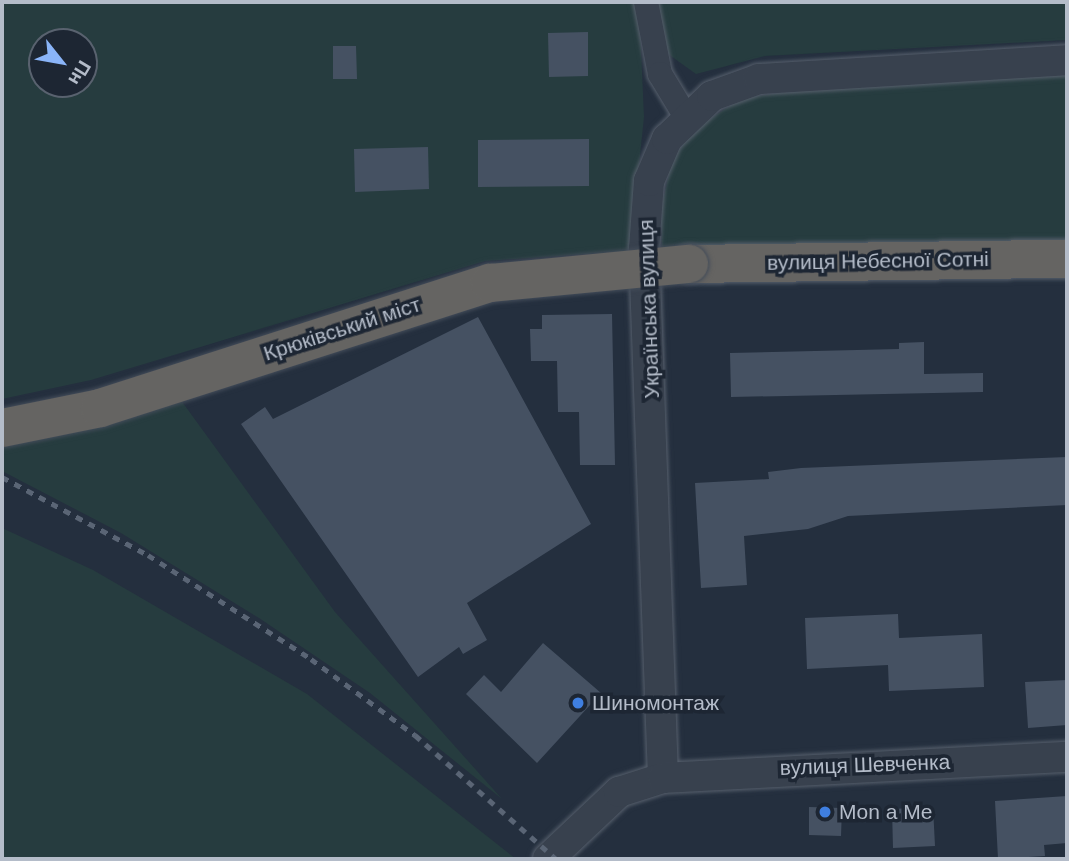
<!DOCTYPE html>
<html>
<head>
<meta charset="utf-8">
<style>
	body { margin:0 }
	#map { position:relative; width:1069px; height:861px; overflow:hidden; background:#242f3e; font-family:Helvetica,sans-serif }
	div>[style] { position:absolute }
	.green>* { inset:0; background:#263c3f }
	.building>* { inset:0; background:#455162 }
	.roads { filter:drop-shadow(0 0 2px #565f6c) drop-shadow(0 0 2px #565f6c) }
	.minor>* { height:24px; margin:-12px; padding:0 12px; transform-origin:12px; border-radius:12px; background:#38414e }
	.tertiary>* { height:30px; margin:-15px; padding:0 15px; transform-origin:15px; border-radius:15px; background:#38414e }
	.trunk>* { height:38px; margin:-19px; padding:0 19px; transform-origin:19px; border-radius:19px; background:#656462 }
	.rail>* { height:5px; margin-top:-2.5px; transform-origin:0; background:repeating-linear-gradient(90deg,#5a6575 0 7px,transparent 0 14px) }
	.bridges { filter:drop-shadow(0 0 2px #434c59) drop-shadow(0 0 2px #434c59) }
	.trunk-bridge>* { height:38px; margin:-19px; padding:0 19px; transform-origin:19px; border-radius:19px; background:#656462 }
	.dots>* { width:19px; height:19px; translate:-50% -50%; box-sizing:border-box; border:4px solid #1d2633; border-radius:50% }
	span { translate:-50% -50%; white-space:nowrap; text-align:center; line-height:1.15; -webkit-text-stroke:7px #1d2633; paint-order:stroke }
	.street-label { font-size:21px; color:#b4bcc9 }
	.poi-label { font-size:21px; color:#b4bcc9 }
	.left { translate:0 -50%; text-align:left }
	.frame { position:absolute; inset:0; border:4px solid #b4bcc9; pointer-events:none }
	.north { position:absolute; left:28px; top:28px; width:70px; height:70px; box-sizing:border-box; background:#1d2633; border:2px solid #59626f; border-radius:50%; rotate:121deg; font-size:19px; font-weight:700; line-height:28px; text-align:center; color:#b4bcc9 }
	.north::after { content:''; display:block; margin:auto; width:24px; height:32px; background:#8ab4f8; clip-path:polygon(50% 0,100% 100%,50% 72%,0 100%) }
</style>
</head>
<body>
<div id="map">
	<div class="green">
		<i style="clip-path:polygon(evenodd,2px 2px,639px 2px,644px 117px,630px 251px,485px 261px,91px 380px,2px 399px,2px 2px,42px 42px,84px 42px,84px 84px,42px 84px,42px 42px)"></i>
		<i style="clip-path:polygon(654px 2px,1067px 2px,1067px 40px,765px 56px,696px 74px,661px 49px)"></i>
		<i style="clip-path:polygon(1067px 75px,1067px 241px,662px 252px,661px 210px,672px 160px,693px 130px,742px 98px,837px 85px)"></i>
		<i style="clip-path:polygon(175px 392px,335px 612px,502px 799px,370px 693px,259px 618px,121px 533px,2px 471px,2px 437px)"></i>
		<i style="clip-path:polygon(2px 528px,93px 570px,307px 694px,516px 859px,2px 859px)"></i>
	</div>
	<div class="building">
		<i style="clip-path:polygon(588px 32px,588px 76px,549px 77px,548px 33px)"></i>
		<i style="clip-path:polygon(333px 46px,356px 46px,357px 79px,333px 79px)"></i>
		<i style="clip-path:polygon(589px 139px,589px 186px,478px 187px,478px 140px)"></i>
		<i style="clip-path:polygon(428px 147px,429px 189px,355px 192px,354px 149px)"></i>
		<i style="clip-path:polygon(612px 314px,615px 465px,580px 465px,579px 412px,558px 412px,557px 361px,531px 361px,530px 329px,542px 329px,542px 315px)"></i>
		<i style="clip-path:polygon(478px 317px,591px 524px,467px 603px,487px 640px,463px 654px,459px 647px,418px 677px,241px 424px,265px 407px,273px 419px)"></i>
		<i style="clip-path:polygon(924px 342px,924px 374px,983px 373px,983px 392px,731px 397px,730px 353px,899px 349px,899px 343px)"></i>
		<i style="clip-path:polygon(1067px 457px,1067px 505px,848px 516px,808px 529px,744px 536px,747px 585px,701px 588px,695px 483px,769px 479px,768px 472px,801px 468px)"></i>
		<i style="clip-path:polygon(898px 614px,899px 638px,982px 634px,984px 687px,889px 691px,888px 665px,807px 669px,805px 618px)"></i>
		<i style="clip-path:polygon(543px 643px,601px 693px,537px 763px,466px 694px,484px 675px,501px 692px)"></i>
		<i style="clip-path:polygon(1067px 680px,1067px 725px,1028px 728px,1025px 682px)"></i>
		<i style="clip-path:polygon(1067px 796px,1067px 843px,1044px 845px,1045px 856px,998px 859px,995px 801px)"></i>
		<i style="clip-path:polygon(809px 807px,842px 808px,841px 836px,809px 835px)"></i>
		<i style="clip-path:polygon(933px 807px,935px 846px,893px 848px,892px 809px)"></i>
	</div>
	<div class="roads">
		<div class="minor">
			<i style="left:646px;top:2px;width:73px;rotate:79deg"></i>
			<i style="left:660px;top:74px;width:50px;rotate:58.8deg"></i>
		</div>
		<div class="tertiary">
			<i style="left:663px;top:778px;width:529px;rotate:-92.06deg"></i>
			<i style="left:644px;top:249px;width:68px;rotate:-85.8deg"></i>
			<i style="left:649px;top:181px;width:46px;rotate:-66.8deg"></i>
			<i style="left:667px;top:139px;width:62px;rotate:-43.7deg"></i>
			<i style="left:712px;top:96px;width:50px;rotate:-19.9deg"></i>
			<i style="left:759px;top:79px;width:309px;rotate:-3.5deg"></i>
			<i style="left:548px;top:859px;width:98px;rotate:-43.3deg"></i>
			<i style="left:619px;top:792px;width:46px;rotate:-17.7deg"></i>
			<i style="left:663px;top:778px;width:405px;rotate:-3deg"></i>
		</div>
		<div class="trunk">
			<i style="left:689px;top:264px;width:378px;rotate:-0.8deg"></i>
		</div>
	</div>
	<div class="rail">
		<i style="left:2px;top:477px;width:166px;rotate:28.1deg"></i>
		<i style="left:148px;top:555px;width:193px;rotate:32.5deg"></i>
		<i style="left:311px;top:659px;width:129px;rotate:36.2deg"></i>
		<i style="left:415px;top:735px;width:188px;rotate:41.3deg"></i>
	</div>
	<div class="bridges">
		<div class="trunk-bridge">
			<i style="left:2px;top:428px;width:100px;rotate:-11.5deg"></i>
			<i style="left:100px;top:408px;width:410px;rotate:-17.8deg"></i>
			<i style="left:490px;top:283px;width:200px;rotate:-5.5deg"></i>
		</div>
	</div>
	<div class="dots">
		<i style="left:578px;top:703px;background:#3f7fe0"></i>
		<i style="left:825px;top:812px;background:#3f7fe0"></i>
	</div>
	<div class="street-label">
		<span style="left:878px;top:261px;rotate:-1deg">вулиця Небесної Сотні</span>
		<span style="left:649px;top:309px;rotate:-92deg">Українська вулиця</span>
		<span style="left:342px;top:329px;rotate:-18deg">Крюківський міст</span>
		<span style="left:865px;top:765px;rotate:-2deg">вулиця Шевченка</span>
	</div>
	<div class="poi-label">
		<span class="left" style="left:592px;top:703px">Шиномонтаж</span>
		<span class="left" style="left:839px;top:812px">Mon a Me</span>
	</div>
	<div class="frame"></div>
	<div class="north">Пн</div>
</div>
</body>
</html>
